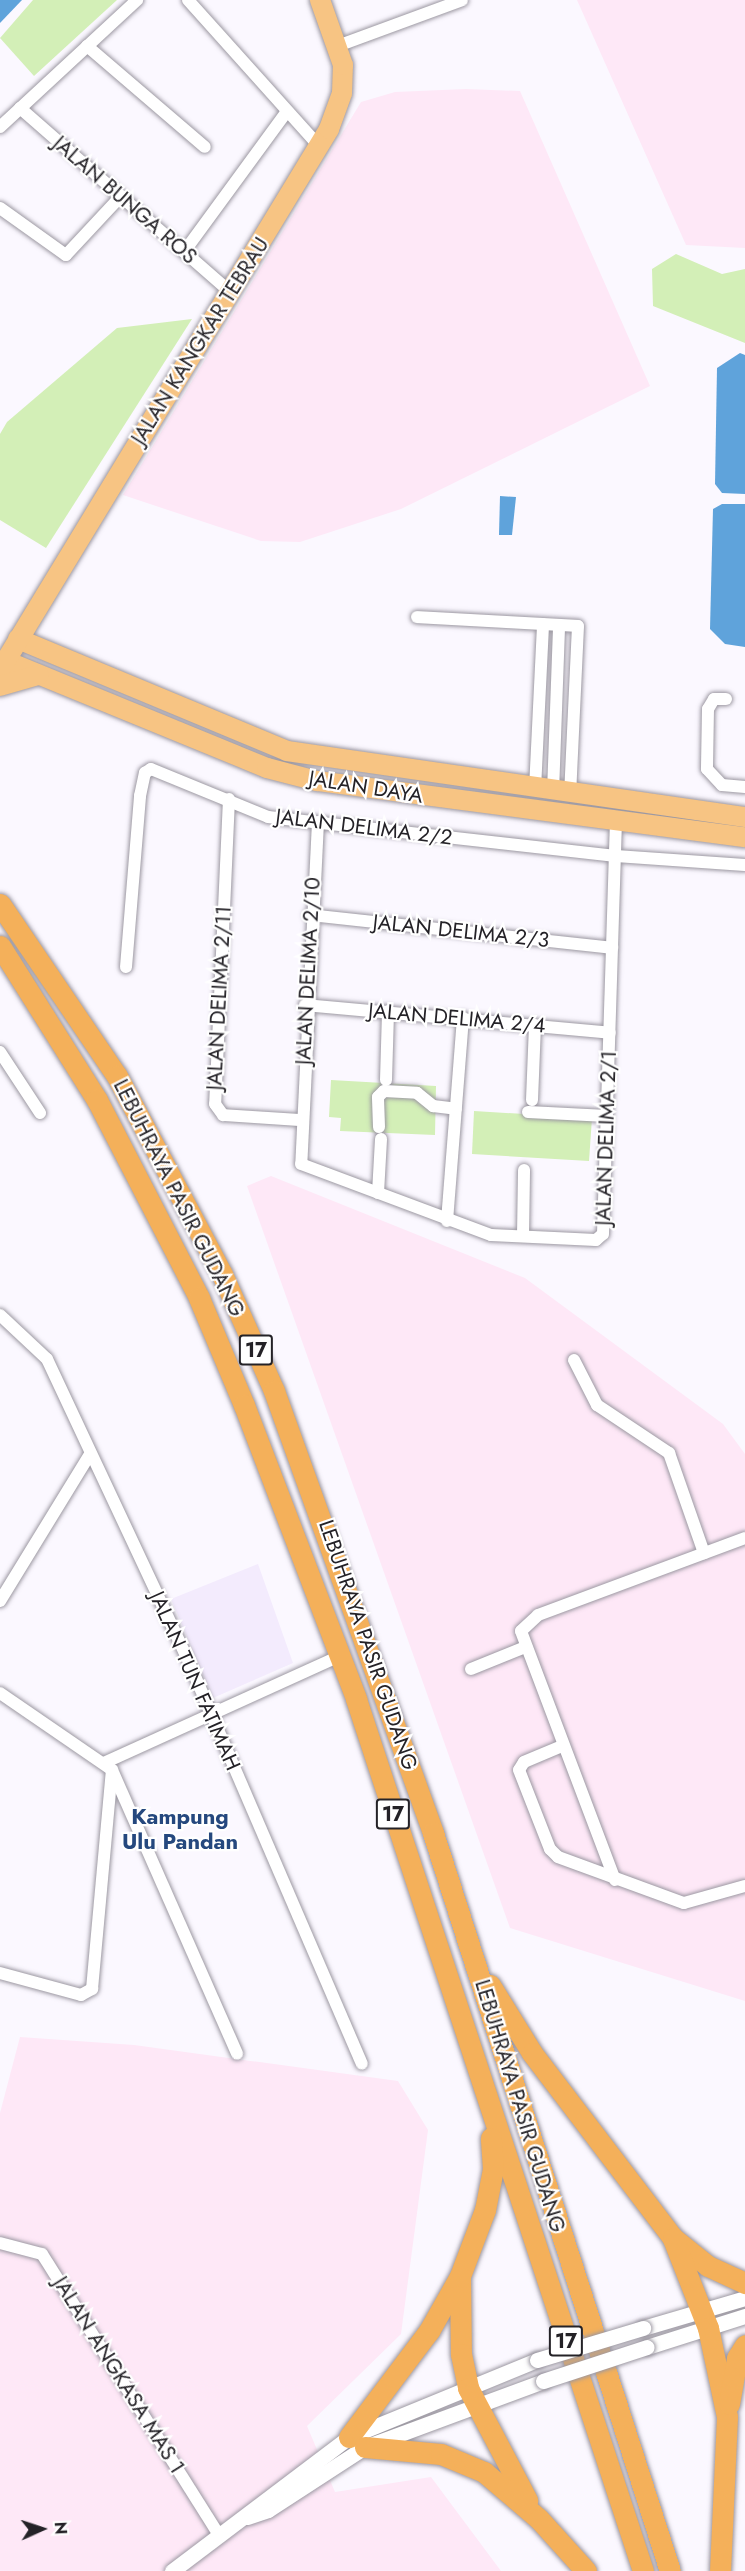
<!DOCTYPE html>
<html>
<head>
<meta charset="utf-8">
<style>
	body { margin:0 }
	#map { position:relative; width:745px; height:2571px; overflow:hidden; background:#fbf8ff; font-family:Jost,sans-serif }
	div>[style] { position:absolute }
	.built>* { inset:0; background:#f3ebfd }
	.industrial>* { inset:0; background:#fee8f7 }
	.green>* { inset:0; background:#d3efb7 }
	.water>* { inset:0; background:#5fa3db }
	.roads { filter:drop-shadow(0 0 2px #9c98a2) drop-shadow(0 0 2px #9c98a2) }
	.minor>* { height:12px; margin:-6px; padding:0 6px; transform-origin:6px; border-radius:6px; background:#fff }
	.tertiary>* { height:15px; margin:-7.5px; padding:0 7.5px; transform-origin:7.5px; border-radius:7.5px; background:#fff }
	.primary>* { height:20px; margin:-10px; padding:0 10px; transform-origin:10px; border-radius:10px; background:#f7c483 }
	.trunk>* { height:21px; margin:-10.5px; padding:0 10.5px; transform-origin:10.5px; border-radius:10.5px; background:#f4b05a }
	.bridges { filter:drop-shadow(0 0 2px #9c98a2) drop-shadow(0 0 2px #9c98a2) }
	.tertiary-bridge>* { height:15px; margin:-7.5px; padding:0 7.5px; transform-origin:7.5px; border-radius:7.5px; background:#fff }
	span { translate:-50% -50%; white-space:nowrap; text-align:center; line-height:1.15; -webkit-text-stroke:4.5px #fff; paint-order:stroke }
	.shield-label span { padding:2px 4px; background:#fff; border:2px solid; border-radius:4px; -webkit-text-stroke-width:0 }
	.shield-label { font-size:20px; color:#242227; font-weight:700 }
	.street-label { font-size:21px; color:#242227 }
	.neighbourhood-label { font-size:22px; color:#25487e; font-weight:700 }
	.north { position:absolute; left:12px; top:2499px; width:60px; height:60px; -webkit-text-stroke:4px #fff; paint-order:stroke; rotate:87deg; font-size:16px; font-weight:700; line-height:24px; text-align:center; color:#242227 }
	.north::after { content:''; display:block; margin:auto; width:21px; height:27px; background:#242227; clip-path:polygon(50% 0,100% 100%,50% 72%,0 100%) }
</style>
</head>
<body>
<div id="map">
	<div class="built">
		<i style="clip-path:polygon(258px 1564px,293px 1663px,213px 1698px,171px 1599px)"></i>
	</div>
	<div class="industrial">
		<i style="clip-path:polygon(577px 0,745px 0,745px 248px,686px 245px)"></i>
		<i style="clip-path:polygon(466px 89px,520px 91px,650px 386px,401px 509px,300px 542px,261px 541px,123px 495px,361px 102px,395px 92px)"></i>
		<i style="clip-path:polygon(271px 1176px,525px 1278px,723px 1424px,745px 1454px,745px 2001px,510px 1928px,247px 1186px)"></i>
		<i style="clip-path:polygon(20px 2037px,134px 2045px,398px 2081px,428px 2130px,401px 2334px,307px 2426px,335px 2492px,431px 2477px,501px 2571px,0 2571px,0 2113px)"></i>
	</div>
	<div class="green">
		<i style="clip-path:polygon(33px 0,117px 0,34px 76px,0 38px)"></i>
		<i style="clip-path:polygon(676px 254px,722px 274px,745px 269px,745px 343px,653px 306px,652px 269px)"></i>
		<i style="clip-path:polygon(192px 319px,46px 548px,0 520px,0 434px,7px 422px,117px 328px)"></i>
		<i style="clip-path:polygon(331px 1080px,436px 1086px,435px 1135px,340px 1131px,341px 1118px,329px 1117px)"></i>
		<i style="clip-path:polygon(474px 1111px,592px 1118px,589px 1161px,472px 1154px)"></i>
	</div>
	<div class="water">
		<i style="clip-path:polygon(0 0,22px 0,0 23px)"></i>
		<i style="clip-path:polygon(740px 353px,745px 355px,745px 494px,722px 493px,715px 484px,717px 368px)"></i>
		<i style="clip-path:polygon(500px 496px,516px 497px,512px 535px,499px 535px)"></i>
		<i style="clip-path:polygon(722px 504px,745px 504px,745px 647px,725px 644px,710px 629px,713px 509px)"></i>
	</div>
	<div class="roads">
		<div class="minor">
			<i style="left:188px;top:0;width:198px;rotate:48.1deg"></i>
			<i style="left:340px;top:45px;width:130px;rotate:-20.2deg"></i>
			<i style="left:87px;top:46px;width:155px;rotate:40.6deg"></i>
			<i style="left:20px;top:108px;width:279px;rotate:41.2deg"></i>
			<i style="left:0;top:127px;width:187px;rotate:-42.8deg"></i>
			<i style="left:0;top:208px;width:81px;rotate:35.5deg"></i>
			<i style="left:66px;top:255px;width:81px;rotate:-47deg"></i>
			<i style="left:184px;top:252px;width:171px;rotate:-53.8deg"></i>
			<i style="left:417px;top:617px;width:161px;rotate:3.2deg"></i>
			<i style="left:578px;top:626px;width:168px;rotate:92.7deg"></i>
			<i style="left:726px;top:699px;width:12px;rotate:180deg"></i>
			<i style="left:714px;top:699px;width:12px;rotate:121deg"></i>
			<i style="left:708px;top:709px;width:60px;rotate:91deg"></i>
			<i style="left:707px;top:769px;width:22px;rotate:47deg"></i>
			<i style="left:722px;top:785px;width:23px;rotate:5deg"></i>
			<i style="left:535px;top:789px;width:165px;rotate:-87.2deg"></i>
			<i style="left:553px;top:792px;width:167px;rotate:-87.9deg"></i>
			<i style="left:229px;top:799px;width:305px;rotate:92.6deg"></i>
			<i style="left:215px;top:1104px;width:14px;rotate:54deg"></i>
			<i style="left:223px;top:1115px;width:78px;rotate:3.7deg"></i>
			<i style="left:318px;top:822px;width:342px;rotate:92.8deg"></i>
			<i style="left:301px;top:1164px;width:203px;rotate:20.5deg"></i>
			<i style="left:491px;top:1235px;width:105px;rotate:2.7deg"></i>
			<i style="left:596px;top:1240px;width:9px;rotate:-41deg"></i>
			<i style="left:603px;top:1234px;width:411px;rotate:-88.2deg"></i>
			<i style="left:310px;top:915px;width:304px;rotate:6.2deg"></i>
			<i style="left:126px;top:967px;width:172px;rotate:-85.3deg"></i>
			<i style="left:140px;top:796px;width:24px;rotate:-78deg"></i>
			<i style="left:145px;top:773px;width:7px;rotate:-34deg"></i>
			<i style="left:151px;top:769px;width:126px;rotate:22.3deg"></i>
			<i style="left:268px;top:817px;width:350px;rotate:6.4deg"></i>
			<i style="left:616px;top:856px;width:129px;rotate:4deg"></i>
			<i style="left:305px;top:1005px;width:306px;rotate:5.2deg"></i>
			<i style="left:0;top:1052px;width:73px;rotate:56.7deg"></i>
			<i style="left:386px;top:1080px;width:69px;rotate:-88.3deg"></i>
			<i style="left:532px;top:1100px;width:75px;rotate:-87.7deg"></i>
			<i style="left:528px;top:1112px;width:79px;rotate:2.9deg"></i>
			<i style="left:379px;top:1127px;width:30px;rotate:-92deg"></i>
			<i style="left:378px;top:1097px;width:8px;rotate:-45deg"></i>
			<i style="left:384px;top:1091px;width:33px;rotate:3deg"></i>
			<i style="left:417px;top:1093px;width:21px;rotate:39deg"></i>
			<i style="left:433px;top:1106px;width:23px;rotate:7deg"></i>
			<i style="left:378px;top:1193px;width:54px;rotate:-86.8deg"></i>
			<i style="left:447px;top:1221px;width:204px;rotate:-85.5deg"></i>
			<i style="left:523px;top:1236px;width:66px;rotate:-89.1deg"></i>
			<i style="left:0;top:1315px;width:64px;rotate:43.1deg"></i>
			<i style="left:47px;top:1359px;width:325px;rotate:64.9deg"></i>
			<i style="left:185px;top:1653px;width:447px;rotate:66.7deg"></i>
			<i style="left:574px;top:1360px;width:51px;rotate:62.9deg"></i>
			<i style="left:597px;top:1405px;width:87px;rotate:33.7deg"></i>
			<i style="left:669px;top:1453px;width:106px;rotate:70.7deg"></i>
			<i style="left:0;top:1601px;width:172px;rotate:-58.5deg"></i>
			<i style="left:471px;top:1669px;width:56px;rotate:-22deg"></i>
			<i style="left:0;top:1693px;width:136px;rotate:34.5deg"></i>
			<i style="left:112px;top:1770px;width:310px;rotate:66.2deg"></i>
			<i style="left:562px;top:1746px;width:41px;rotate:157.2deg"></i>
			<i style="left:524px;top:1762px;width:9px;rotate:122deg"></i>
			<i style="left:519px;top:1770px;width:85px;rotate:68.6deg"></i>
			<i style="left:550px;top:1849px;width:11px;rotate:45deg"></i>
			<i style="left:558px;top:1857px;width:134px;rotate:20.1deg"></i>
			<i style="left:684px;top:1903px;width:63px;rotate:-15.6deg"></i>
			<i style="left:106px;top:1762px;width:257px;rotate:-24.4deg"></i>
			<i style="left:615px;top:1880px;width:266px;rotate:-110.7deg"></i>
			<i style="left:521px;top:1631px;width:23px;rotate:-43deg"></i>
			<i style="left:538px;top:1615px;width:221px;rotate:-20.4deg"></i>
			<i style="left:0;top:1973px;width:84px;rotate:15.2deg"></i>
			<i style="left:81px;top:1995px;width:13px;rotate:-29deg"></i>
			<i style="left:92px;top:1989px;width:220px;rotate:-84.8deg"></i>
			<i style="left:0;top:2243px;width:43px;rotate:14.7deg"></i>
			<i style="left:42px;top:2254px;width:331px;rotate:57.8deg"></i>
		</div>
		<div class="tertiary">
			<i style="left:643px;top:2328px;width:106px;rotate:-16.4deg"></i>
			<i style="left:647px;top:2347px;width:103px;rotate:-17.6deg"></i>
			<i style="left:247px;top:2517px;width:22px;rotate:-18deg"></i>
			<i style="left:268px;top:2510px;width:116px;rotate:-33deg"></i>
			<i style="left:365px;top:2447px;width:190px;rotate:-20.3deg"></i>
			<i style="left:172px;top:2571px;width:222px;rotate:-37.1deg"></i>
			<i style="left:349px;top:2437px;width:203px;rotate:-22.3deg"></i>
		</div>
		<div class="primary">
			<i style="left:18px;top:639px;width:291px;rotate:22.6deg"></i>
			<i style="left:287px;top:751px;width:463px;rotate:8.2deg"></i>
			<i style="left:6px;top:661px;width:282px;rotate:22.3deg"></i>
			<i style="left:267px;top:768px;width:52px;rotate:14.6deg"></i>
			<i style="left:317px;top:781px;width:432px;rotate:7.5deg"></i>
			<i style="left:0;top:670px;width:633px;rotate:-58.69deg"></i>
			<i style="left:329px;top:129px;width:38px;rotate:-70deg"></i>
			<i style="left:342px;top:93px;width:28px;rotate:-88deg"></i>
			<i style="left:343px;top:65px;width:69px;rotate:-109.5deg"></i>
			<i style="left:0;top:686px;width:40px;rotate:-16deg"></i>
		</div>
		<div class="trunk">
			<i style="left:0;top:904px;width:208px;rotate:55.8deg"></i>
			<i style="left:117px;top:1076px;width:224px;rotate:62.1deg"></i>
			<i style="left:222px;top:1274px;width:128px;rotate:66deg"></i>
			<i style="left:274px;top:1391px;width:470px;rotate:70.2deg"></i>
			<i style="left:433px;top:1833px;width:775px;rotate:72.2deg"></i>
			<i style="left:0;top:946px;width:182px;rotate:57.8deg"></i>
			<i style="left:97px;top:1100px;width:223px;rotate:62.7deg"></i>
			<i style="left:199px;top:1298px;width:116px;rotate:67.2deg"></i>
			<i style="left:244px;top:1405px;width:315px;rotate:69.1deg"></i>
			<i style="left:356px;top:1699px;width:918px;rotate:71.78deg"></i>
			<i style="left:490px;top:1985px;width:80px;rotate:58.3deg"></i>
			<i style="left:532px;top:2053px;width:233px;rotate:52.7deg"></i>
			<i style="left:673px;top:2238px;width:45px;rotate:38.7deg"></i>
			<i style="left:708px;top:2266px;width:41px;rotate:24.7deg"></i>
			<i style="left:673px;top:2239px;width:96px;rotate:68.5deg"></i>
			<i style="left:708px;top:2328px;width:91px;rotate:77.9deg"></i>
			<i style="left:727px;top:2417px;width:154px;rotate:92.6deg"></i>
			<i style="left:460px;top:2277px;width:77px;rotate:89.3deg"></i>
			<i style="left:461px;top:2354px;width:35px;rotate:78deg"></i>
			<i style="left:468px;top:2388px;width:127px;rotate:62.2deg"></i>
			<i style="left:729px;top:2404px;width:47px;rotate:-80.1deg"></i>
			<i style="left:737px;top:2358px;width:15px;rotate:-58deg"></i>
			<i style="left:349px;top:2437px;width:133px;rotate:-53deg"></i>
			<i style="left:429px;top:2331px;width:63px;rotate:-60.6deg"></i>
			<i style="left:460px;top:2276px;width:71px;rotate:-69.3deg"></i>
			<i style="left:485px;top:2210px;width:42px;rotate:-79deg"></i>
			<i style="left:493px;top:2169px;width:31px;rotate:-94deg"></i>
			<i style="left:365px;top:2447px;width:76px;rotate:5.3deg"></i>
			<i style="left:441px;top:2454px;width:47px;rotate:22.7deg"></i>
			<i style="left:484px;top:2472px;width:72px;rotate:40.5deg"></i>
			<i style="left:539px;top:2519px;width:70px;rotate:47.9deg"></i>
		</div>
	</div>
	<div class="bridges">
		<div class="tertiary-bridge">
			<i style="left:537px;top:2360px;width:111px;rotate:-16.8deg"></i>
			<i style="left:543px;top:2381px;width:109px;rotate:-18.1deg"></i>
		</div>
	</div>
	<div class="shield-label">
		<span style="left:256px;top:1350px">17</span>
		<span style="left:393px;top:1814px">17</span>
		<span style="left:566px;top:2341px">17</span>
	</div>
	<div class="street-label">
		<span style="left:125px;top:200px;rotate:41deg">JALAN BUNGA ROS</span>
		<span style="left:200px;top:341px;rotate:-58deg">JALAN KANGKAR TEBRAU</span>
		<span style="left:366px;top:787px;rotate:9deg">JALAN DAYA</span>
		<span style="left:364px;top:827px;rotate:7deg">JALAN DELIMA 2/2</span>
		<span style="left:461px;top:931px;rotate:6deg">JALAN DELIMA 2/3</span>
		<span style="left:308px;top:971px;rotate:-87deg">JALAN DELIMA 2/10</span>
		<span style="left:219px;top:998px;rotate:-87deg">JALAN DELIMA 2/11</span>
		<span style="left:457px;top:1018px;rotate:5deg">JALAN DELIMA 2/4</span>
		<span style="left:606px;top:1138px;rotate:-88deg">JALAN DELIMA 2/1</span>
		<span style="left:179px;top:1198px;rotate:63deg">LEBUHRAYA PASIR GUDANG</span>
		<span style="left:368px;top:1645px;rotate:71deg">LEBUHRAYA PASIR GUDANG</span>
		<span style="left:195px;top:1681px;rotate:66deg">JALAN TUN FATIMAH</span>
		<span style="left:520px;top:2106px;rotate:73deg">LEBUHRAYA PASIR GUDANG</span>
		<span style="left:119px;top:2375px;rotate:58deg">JALAN ANGKASA MAS 1</span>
	</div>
	<div class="neighbourhood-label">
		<span style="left:180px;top:1829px">Kampung<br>Ulu Pandan</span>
	</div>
	<div class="north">N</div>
</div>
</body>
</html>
